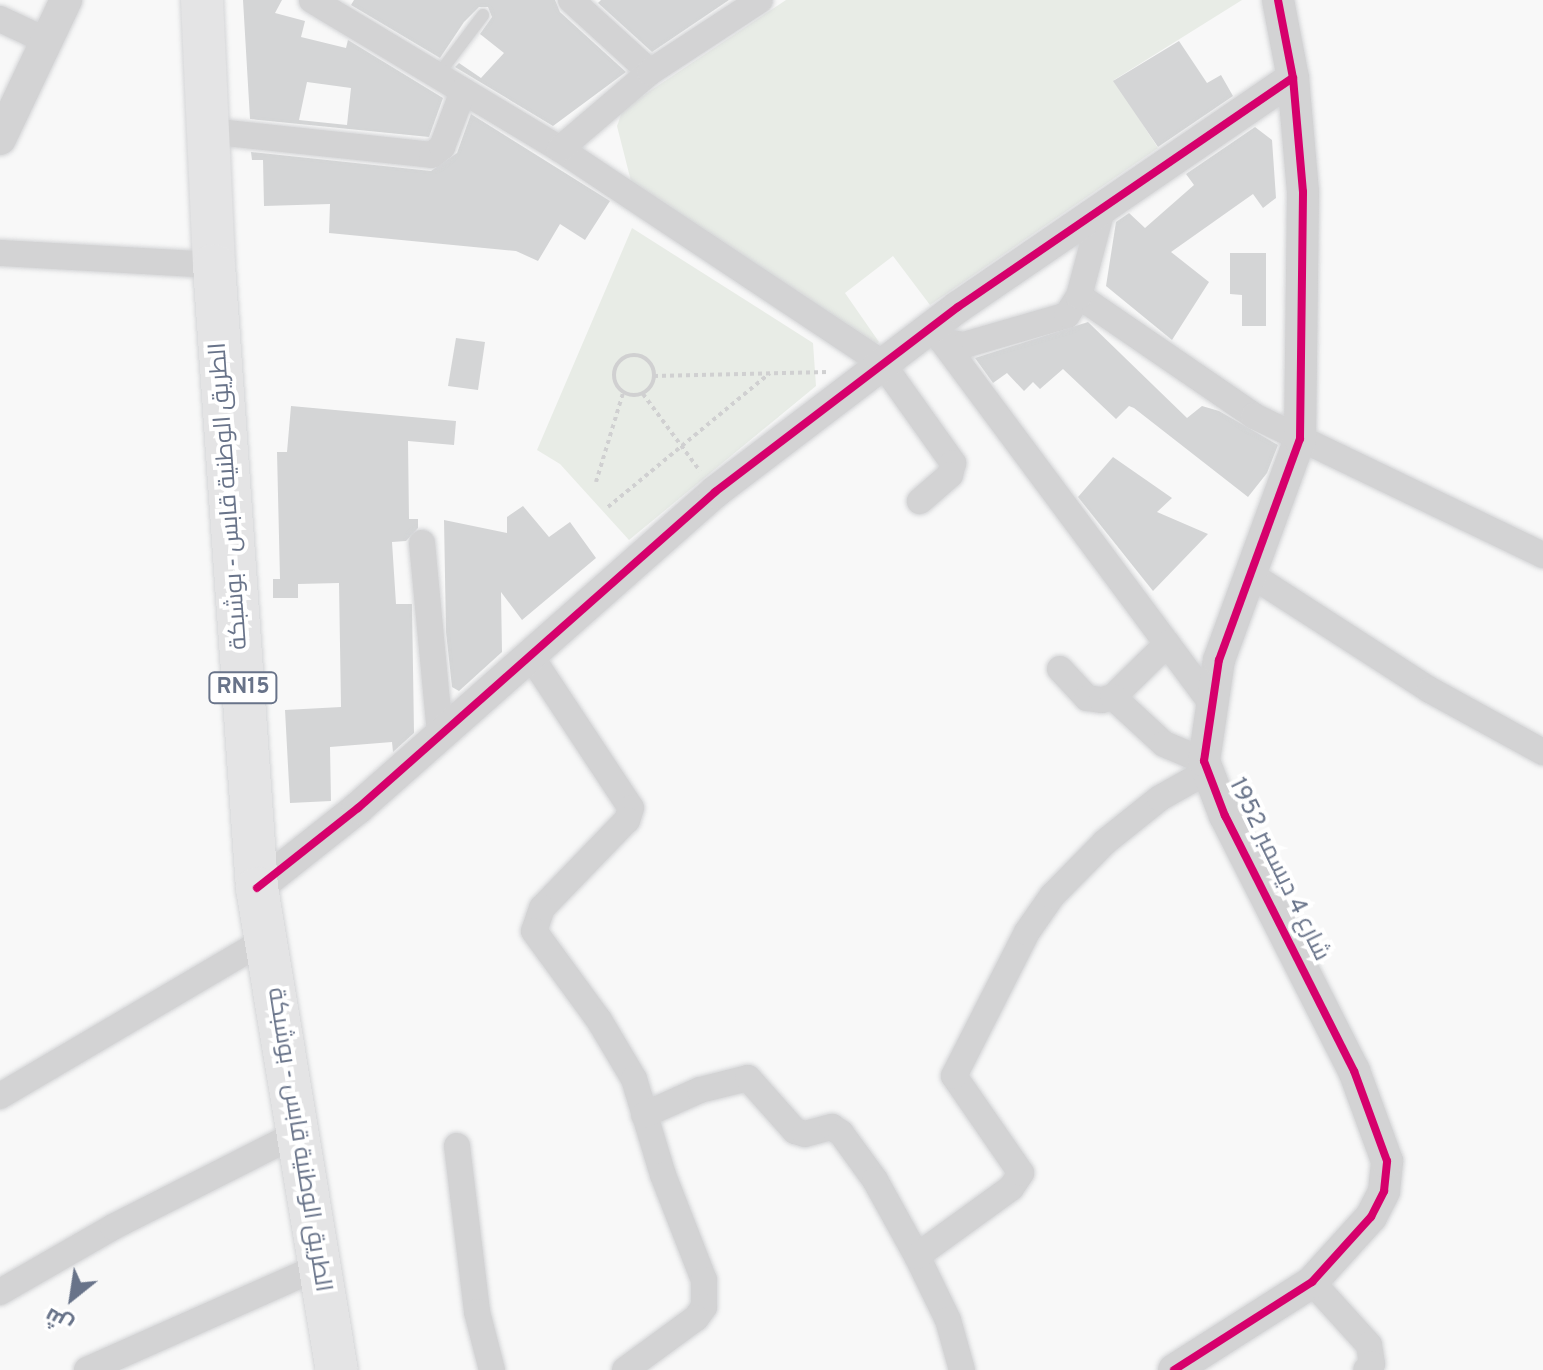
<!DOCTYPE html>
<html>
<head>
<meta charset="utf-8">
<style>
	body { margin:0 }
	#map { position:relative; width:1543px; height:1370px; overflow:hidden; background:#f8f8f8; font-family:Overpass,Cairo,sans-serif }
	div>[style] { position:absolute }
	.green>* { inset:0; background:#e8ece6 }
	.building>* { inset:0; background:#d4d5d6 }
	.path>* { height:4px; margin-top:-2px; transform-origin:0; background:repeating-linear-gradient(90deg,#d0d0d1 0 4px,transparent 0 8px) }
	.path>.ring { margin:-2px; padding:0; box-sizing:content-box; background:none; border:4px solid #d0d0d1; border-radius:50% }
	.roads { filter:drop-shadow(0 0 2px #d4d5d7) drop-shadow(0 0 2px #d4d5d7) }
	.service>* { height:12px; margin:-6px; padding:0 6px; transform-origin:6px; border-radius:6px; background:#d3d3d4 }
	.minor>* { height:26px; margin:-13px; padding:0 13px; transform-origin:13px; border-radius:13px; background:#d3d3d4 }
	.tertiary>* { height:32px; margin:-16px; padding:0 16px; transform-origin:16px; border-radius:16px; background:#d3d3d4 }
	.primary>* { height:42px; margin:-21px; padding:0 21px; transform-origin:21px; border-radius:21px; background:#e4e4e5 }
	.cycleway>* { height:8px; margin:-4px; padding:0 4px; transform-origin:4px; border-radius:4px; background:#d6006c }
	span { translate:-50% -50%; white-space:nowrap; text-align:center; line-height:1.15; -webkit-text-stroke:8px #fff; paint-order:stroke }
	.shield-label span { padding:2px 6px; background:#fff; border:2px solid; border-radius:6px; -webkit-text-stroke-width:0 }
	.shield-label { font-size:22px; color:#687389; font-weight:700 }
	.street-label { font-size:24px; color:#687389 }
	.north { position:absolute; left:32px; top:1258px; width:80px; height:80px; -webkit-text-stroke:6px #fff; paint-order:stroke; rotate:210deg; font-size:22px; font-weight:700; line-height:32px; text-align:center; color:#687389 }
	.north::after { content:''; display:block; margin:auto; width:28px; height:36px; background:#687389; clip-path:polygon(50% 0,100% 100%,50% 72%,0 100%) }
</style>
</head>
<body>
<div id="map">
	<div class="green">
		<i style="clip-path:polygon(786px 0,1242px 0,1114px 80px,1158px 148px,930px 305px,893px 256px,845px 293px,879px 342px,873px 346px,635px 197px,617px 126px,623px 109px)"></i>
		<i style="clip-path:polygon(632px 228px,813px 343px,816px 386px,629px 540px,560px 464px,537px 450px)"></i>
	</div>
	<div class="building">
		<i style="clip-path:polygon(evenodd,243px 0,282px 0,275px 13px,305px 21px,301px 37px,346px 48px,348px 40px,443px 98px,429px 137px,250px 119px,243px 0,307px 82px,351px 88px,347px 125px,299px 120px,307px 82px)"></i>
		<i style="clip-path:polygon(354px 0,555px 0,560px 12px,626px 72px,553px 126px,455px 67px,459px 63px,481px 78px,504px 53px,480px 34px,492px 17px,488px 7px,479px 7px,464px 22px,440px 58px,351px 5px)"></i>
		<i style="clip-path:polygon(601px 0,729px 0,652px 52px,598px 3px)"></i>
		<i style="clip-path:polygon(1179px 41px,1207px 83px,1221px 75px,1233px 96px,1158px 147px,1113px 81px)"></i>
		<i style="clip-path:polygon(471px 114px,610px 201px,585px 240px,560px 224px,538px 261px,516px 251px,329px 233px,330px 204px,264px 206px,263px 160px,252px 160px,251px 152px,431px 171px,457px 153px)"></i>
		<i style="clip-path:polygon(1255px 127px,1272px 140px,1276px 198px,1263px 208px,1253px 194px,1171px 252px,1209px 282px,1172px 340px,1106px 286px,1116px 222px,1129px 213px,1145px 228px,1194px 185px,1186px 174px)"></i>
		<i style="clip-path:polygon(1230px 253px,1266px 253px,1266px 326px,1242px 326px,1242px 295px,1230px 294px)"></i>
		<i style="clip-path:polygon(1088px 322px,1187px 418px,1202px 406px,1219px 411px,1278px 445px,1267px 473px,1248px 497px,1134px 408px,1129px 406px,1116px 419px,1063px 369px,1040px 389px,1033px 382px,1024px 391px,1007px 373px,993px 383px,975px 358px)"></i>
		<i style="clip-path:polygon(456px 338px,485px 342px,478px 390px,448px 386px)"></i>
		<i style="clip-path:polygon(291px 406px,456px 421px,454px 445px,408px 441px,409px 519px,418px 519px,418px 528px,406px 541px,392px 542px,396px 604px,412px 604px,414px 733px,393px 752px,392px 742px,330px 747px,331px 801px,290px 803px,285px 710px,341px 707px,339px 583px,298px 584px,298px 598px,273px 598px,273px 579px,280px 579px,277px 452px,287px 452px)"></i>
		<i style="clip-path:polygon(1113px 457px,1172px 498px,1157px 512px,1208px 534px,1153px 591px,1078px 497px)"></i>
		<i style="clip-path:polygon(523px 506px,549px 537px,570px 522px,596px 558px,522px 620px,501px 592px,502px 652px,459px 691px,452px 687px,446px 632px,444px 520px,507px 533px,507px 517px)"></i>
	</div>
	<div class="path">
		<i class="ring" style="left:614px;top:355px;width:36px;height:36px"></i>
		<i style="left:654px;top:376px;width:174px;rotate:-1.3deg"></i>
		<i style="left:643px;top:394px;width:96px;rotate:53.5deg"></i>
		<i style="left:596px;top:482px;width:93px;rotate:-73.1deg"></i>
		<i style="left:608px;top:507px;width:210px;rotate:-39.6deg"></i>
	</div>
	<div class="roads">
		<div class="service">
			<i style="left:438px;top:75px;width:75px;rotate:-53.1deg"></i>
		</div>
		<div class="minor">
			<i style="left:312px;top:0;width:289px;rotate:31deg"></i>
			<i style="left:560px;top:149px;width:387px;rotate:33.6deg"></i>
			<i style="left:882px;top:363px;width:123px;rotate:54.6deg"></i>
			<i style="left:953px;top:463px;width:12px;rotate:104deg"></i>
			<i style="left:950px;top:475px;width:40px;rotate:139deg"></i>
			<i style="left:571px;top:0;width:107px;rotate:42.3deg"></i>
			<i style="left:0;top:19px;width:52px;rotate:25.1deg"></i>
			<i style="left:208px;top:131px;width:225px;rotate:6.1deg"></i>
			<i style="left:432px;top:155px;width:13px;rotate:-39deg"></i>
			<i style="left:442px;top:147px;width:60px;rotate:-69.4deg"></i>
			<i style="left:560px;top:149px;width:118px;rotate:-40.5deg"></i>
			<i style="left:650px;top:72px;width:131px;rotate:-33.2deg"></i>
			<i style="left:0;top:253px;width:214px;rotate:3.2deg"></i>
			<i style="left:1079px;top:296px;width:212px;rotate:34.4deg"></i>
			<i style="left:1254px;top:416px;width:321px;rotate:25.7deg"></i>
			<i style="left:937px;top:333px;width:11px;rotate:56deg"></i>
			<i style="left:943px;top:342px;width:21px;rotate:8deg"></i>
			<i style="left:964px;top:345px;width:107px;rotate:-16.2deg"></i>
			<i style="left:1067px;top:315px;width:22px;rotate:-58deg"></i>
			<i style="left:1079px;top:296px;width:93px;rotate:-75.1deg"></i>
			<i style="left:943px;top:342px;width:447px;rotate:53.4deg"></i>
			<i style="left:422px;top:543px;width:193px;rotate:84.6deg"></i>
			<i style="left:1253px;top:576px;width:211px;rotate:32.8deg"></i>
			<i style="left:1430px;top:690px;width:129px;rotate:28.8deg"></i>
			<i style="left:530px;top:655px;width:183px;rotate:56.6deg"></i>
			<i style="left:631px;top:808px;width:13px;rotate:108deg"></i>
			<i style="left:627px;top:820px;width:122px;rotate:134deg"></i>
			<i style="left:542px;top:908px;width:24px;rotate:109deg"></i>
			<i style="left:534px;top:931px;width:110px;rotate:53.9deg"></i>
			<i style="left:599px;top:1020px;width:69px;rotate:59.3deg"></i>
			<i style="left:634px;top:1079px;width:100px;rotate:73.2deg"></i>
			<i style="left:663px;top:1175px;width:113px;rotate:68.7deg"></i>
			<i style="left:704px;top:1280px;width:27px;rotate:90deg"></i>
			<i style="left:704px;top:1307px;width:14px;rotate:126deg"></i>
			<i style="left:696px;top:1318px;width:88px;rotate:143.8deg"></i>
			<i style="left:1060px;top:669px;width:40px;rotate:47deg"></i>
			<i style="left:1087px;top:698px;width:15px;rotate:8deg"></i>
			<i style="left:1102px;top:700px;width:11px;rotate:-15deg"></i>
			<i style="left:1113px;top:697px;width:76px;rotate:-44.5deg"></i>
			<i style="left:1113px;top:697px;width:69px;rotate:42.7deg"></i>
			<i style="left:1164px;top:744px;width:43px;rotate:23deg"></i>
			<i style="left:0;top:1096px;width:308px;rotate:-30.5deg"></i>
			<i style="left:644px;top:1115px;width:61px;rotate:-24.1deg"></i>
			<i style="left:700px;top:1090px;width:49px;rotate:-14deg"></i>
			<i style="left:748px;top:1078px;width:71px;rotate:48.4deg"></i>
			<i style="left:795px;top:1131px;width:10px;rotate:17deg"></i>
			<i style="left:805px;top:1134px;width:28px;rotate:-15deg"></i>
			<i style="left:832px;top:1127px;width:11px;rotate:34deg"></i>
			<i style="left:841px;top:1133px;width:58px;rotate:54.1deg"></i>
			<i style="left:875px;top:1180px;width:87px;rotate:61.1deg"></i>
			<i style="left:917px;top:1256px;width:71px;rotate:64.2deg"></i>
			<i style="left:948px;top:1320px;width:52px;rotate:74.4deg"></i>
			<i style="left:457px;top:1146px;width:167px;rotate:83.1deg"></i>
			<i style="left:477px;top:1312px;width:60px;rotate:75.5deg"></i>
			<i style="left:917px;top:1256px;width:116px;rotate:-35.9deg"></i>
			<i style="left:1011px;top:1188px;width:18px;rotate:-56deg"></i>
			<i style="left:1021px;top:1173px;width:118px;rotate:-124.6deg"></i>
			<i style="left:954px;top:1076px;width:161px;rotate:-63.1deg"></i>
			<i style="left:1027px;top:932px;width:44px;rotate:-55.2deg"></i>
			<i style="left:1052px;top:896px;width:76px;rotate:-45.5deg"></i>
			<i style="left:1105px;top:842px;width:70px;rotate:-38.7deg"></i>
			<i style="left:1160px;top:798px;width:55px;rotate:-29.4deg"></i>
			<i style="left:1312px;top:1282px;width:85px;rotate:47.9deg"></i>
			<i style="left:1369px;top:1345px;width:19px;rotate:81deg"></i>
			<i style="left:1372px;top:1364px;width:8px;rotate:135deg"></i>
			<i style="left:0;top:1292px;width:130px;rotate:-29.9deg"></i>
			<i style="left:113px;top:1227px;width:208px;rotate:-26.9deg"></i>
			<i style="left:87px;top:1370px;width:253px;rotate:-24deg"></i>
		</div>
		<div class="tertiary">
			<i style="left:0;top:139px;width:154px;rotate:-64.6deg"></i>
			<i style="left:257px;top:888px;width:129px;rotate:-38.4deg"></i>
			<i style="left:358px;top:808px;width:477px;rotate:-41.5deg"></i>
			<i style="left:715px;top:492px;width:305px;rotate:-37.3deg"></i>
			<i style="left:958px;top:307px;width:406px;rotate:-34.4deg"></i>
			<i style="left:1174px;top:1370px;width:164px;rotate:-32.5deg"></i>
			<i style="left:1312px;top:1282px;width:88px;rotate:-47.8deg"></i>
			<i style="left:1371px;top:1217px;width:29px;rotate:-63deg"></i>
			<i style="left:1384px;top:1191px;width:30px;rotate:-84deg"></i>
			<i style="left:1387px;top:1161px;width:96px;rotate:-110.1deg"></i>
			<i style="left:1354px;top:1071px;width:286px;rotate:-116.8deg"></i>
			<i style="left:1225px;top:816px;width:59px;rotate:-110.9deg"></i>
			<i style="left:1204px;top:761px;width:102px;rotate:-81.6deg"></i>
			<i style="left:1219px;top:660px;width:235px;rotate:-69.9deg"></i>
			<i style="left:1300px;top:439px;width:247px;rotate:-89.3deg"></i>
			<i style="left:1303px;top:192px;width:114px;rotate:-95deg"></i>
			<i style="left:1293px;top:78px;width:79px;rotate:-100.9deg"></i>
		</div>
		<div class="primary">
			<i style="left:202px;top:0;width:265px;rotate:87.4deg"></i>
			<i style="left:214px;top:265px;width:624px;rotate:86.05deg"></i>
			<i style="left:257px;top:888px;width:489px;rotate:80.6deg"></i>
		</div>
	</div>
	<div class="cycleway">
		<i style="left:257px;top:888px;width:129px;rotate:-38.4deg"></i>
		<i style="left:358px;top:808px;width:477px;rotate:-41.5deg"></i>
		<i style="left:715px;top:492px;width:305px;rotate:-37.3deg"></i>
		<i style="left:958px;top:307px;width:406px;rotate:-34.4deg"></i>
		<i style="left:1174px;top:1370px;width:164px;rotate:-32.5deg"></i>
		<i style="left:1312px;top:1282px;width:88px;rotate:-47.8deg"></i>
		<i style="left:1371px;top:1217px;width:29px;rotate:-63deg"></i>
		<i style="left:1384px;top:1191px;width:30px;rotate:-84deg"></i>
		<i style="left:1387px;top:1161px;width:96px;rotate:-110.1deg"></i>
		<i style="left:1354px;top:1071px;width:286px;rotate:-116.8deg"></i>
		<i style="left:1225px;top:816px;width:59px;rotate:-110.9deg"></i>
		<i style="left:1204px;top:761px;width:102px;rotate:-81.6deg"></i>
		<i style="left:1219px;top:660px;width:235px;rotate:-69.9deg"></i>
		<i style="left:1300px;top:439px;width:247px;rotate:-89.3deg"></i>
		<i style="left:1303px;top:192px;width:114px;rotate:-95deg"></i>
		<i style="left:1293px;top:78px;width:79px;rotate:-100.9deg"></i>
	</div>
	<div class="shield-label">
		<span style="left:243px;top:688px">RN15</span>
	</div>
	<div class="street-label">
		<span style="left:230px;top:496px;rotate:-94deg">الطريق الوطنية قابس - بوشبكة</span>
		<span style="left:1278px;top:870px;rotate:64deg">شارع 4 ديسمبر 1952</span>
		<span style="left:298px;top:1140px;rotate:81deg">الطريق الوطنية قابس - بوشبكة</span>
	</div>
	<div class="north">ش</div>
</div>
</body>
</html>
